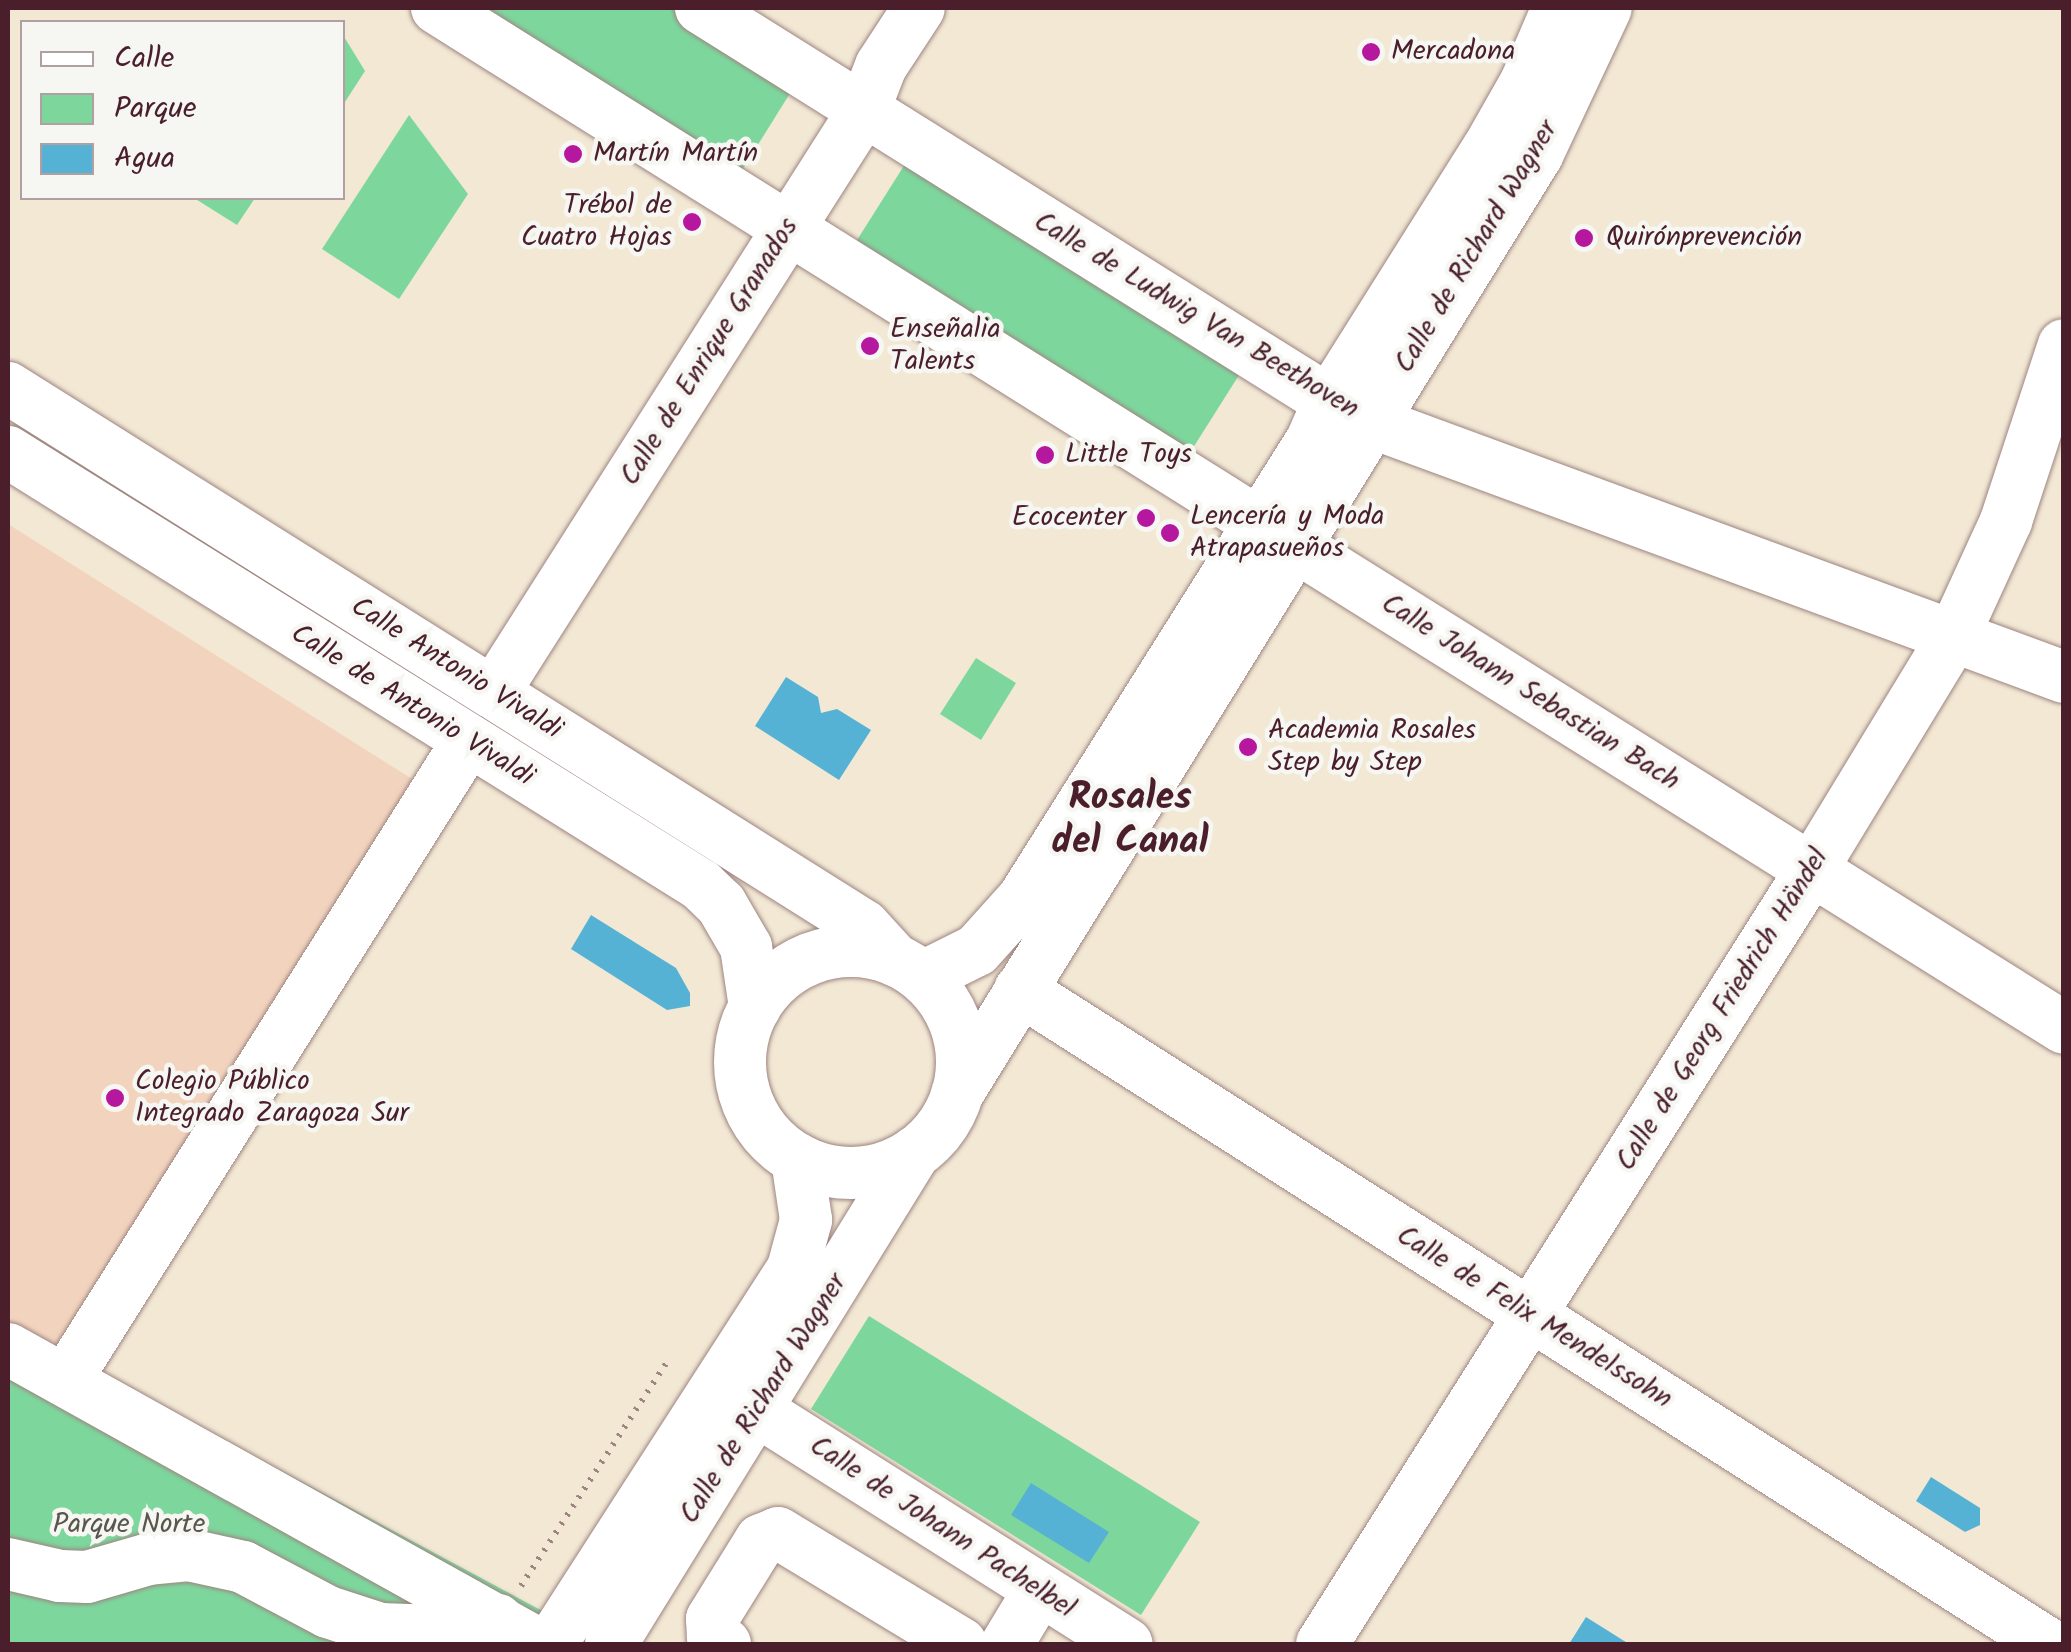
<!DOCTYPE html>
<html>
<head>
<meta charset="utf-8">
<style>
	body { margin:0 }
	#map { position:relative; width:2071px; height:1652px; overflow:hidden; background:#f2e8d4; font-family:Kalam,sans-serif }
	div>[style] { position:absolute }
	.built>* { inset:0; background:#f2d4be }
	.green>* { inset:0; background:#7dd79d }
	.water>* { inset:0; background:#56b2d4 }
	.path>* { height:6px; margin-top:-3px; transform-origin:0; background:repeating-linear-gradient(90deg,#9e8480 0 2.5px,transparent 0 10.5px) }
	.roads { filter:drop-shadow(0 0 2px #9e8480) drop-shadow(0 0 2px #9e8480) }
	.minor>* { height:52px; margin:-26px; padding:0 26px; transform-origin:26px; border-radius:26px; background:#fff }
	.minor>.ring { margin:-26px; padding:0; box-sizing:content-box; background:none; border:52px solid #fff; border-radius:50% }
	.dots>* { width:28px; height:28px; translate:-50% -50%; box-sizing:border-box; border:5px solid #f6f6f2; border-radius:50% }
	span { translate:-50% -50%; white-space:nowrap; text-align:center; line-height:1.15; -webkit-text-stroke:9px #f6f6f2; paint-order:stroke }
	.poi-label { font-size:28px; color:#4a1f2b }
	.left { translate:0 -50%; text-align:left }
	.right { translate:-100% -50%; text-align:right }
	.street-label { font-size:28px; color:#4a1f2b }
	.park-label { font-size:28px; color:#59564d }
	.district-label { font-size:38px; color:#4a1f2b; font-weight:700 }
	.frame { position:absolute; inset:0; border:10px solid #4a1f2b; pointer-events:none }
	.legend { position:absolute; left:20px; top:20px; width:325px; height:180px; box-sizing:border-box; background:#f6f6f2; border:2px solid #b1a0a2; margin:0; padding:12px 18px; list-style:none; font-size:30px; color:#4a1f2b }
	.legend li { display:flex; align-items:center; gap:20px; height:50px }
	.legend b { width:50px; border:2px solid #b1a0a2 }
</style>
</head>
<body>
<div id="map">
	<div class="built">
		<i style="clip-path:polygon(8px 524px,420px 784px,62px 1353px,8px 1328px)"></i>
	</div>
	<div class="green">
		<i style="clip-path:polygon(478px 8px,677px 8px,797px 82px,736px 180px)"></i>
		<i style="clip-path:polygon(343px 35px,365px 71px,343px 105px,342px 35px)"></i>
		<i style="clip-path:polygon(409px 115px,468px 194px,399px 299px,322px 249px)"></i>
		<i style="clip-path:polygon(912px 153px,1246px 364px,1186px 459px,852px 248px)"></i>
		<i style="clip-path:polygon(194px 198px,255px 198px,237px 225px)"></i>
		<i style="clip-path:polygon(976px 658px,1016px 683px,981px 740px,940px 714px)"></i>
		<i style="clip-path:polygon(869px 1316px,1200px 1522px,1141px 1615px,811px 1409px)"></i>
		<i style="clip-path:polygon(8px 1328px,62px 1353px,576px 1629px,566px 1644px,8px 1644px)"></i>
	</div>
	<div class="water">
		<i style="clip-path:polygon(786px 677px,818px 697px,821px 713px,837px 709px,871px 730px,839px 780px,755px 726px)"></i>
		<i style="clip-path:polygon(591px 915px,676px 968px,690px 993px,690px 1006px,667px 1010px,571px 949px)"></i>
		<i style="clip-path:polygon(1931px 1477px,1980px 1508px,1980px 1525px,1965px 1532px,1916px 1501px)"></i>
		<i style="clip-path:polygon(1031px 1483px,1109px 1532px,1089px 1563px,1011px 1515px)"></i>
		<i style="clip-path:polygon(1586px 1617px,1629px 1644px,1569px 1644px)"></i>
	</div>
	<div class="path">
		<i style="left:521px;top:1586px;width:271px;rotate:-56.9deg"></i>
	</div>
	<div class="roads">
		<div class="minor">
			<i style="left:437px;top:8px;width:1920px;rotate:32.08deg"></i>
			<i style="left:701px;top:8px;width:741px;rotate:32.04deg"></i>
			<i style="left:1329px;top:401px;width:47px;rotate:26.6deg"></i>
			<i style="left:1371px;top:422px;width:738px;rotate:20.2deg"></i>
			<i style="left:8px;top:388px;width:1011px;rotate:32.15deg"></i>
			<i style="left:864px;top:926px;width:46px;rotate:47.6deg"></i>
			<i style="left:8px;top:452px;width:817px;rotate:32deg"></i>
			<i style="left:701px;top:885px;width:28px;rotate:44deg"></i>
			<i style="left:721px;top:904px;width:50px;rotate:59.8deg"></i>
			<i style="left:746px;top:947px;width:61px;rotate:81.5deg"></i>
			<i style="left:494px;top:692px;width:690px;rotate:-57.55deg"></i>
			<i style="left:864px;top:110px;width:47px;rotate:-68.9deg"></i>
			<i style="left:881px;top:66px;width:69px;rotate:-56.8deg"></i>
			<i class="ring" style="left:740px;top:951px;width:170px;height:170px"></i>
			<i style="left:923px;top:977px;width:60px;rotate:-26.6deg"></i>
			<i style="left:977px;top:950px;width:69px;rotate:-48deg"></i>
			<i style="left:1023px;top:899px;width:542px;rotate:-57.8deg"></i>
			<i style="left:1312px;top:440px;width:43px;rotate:-66.4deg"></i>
			<i style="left:1329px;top:401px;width:298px;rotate:-57.8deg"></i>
			<i style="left:1488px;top:149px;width:77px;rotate:-60.4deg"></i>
			<i style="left:1526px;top:82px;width:81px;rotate:-66.6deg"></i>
			<i style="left:1020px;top:990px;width:1218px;rotate:32.46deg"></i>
			<i style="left:957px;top:1094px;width:1104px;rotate:-58.3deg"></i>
			<i style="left:1537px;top:155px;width:162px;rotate:-64.9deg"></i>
			<i style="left:8px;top:1349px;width:607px;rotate:29.1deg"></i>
			<i style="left:67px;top:1378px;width:753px;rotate:-57.81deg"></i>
			<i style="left:731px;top:1394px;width:468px;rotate:32.3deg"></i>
			<i style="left:8px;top:1564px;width:53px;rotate:13deg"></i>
			<i style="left:60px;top:1576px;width:27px;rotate:2deg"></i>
			<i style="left:87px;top:1577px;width:65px;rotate:-16.2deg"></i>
			<i style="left:149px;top:1559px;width:40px;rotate:-5.7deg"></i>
			<i style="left:189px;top:1555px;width:55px;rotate:12.5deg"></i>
			<i style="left:243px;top:1567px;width:96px;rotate:27.9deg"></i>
			<i style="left:328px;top:1612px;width:55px;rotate:18.1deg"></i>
			<i style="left:380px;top:1629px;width:57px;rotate:2deg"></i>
			<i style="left:437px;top:1631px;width:62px;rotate:-10.2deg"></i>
			<i style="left:551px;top:1644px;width:447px;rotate:-57.2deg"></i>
			<i style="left:793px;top:1268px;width:50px;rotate:-74.8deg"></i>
			<i style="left:806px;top:1220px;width:62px;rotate:-98.4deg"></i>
			<i style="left:611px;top:1644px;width:578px;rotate:-58.29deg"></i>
			<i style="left:725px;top:1644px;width:14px;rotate:-150deg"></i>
			<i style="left:713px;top:1637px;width:18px;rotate:-93deg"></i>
			<i style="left:712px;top:1619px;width:93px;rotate:-58.2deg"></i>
			<i style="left:761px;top:1540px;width:18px;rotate:-22deg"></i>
			<i style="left:778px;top:1533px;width:214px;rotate:31.2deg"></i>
			<i style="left:1007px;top:1644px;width:62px;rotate:-58.9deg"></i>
			<i style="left:1322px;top:1644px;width:917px;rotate:-57.7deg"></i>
			<i style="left:1812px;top:869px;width:271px;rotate:-58.7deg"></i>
			<i style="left:1953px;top:637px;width:128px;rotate:-65.4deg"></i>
			<i style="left:2006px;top:521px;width:185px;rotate:-71.8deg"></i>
		</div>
	</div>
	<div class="dots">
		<i style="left:1371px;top:52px;background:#b5179e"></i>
		<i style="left:573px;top:154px;background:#b5179e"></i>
		<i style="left:692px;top:222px;background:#b5179e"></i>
		<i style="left:1584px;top:238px;background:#b5179e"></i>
		<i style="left:870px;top:346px;background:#b5179e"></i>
		<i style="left:1045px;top:455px;background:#b5179e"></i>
		<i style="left:1146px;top:518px;background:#b5179e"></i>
		<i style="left:1170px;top:533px;background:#b5179e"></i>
		<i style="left:1248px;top:747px;background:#b5179e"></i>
		<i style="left:115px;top:1098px;background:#b5179e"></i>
	</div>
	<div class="poi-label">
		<span class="left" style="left:1391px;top:52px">Mercadona</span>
		<span class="left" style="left:593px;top:154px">Martín Martín</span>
		<span class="right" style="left:672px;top:222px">Trébol de<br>Cuatro Hojas</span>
		<span class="left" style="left:1606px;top:238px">Quirónprevención</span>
		<span class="left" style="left:890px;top:346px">Enseñalia<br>Talents</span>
		<span class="left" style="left:1065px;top:455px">Little Toys</span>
		<span class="left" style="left:1190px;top:533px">Lencería y Moda<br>Atrapasueños</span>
		<span class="right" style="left:1126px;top:518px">Ecocenter</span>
		<span class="left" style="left:1268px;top:747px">Academia Rosales<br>Step by Step</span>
		<span class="left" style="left:135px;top:1098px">Colegio Público<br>Integrado Zaragoza Sur</span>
	</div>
	<div class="street-label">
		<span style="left:1477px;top:247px;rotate:-59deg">Calle de Richard Wagner</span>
		<span style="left:1196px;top:316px;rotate:31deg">Calle de Ludwig Van Beethoven</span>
		<span style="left:710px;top:352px;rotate:-58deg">Calle de Enrique Granados</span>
		<span style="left:456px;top:669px;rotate:32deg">Calle Antonio Vivaldi</span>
		<span style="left:1530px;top:693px;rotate:32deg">Calle Johann Sebastian Bach</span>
		<span style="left:412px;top:706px;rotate:32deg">Calle de Antonio Vivaldi</span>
		<span style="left:1723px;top:1010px;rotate:-58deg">Calle de Georg Friedrich Händel</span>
		<span style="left:1534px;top:1318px;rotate:32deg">Calle de Felix Mendelssohn</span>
		<span style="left:764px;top:1399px;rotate:-58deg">Calle de Richard Wagner</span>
		<span style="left:942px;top:1528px;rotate:33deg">Calle de Johann Pachelbel</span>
	</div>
	<div class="park-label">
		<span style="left:129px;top:1525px">Parque Norte</span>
	</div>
	<div class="district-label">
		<span style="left:1130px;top:821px">Rosales<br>del Canal</span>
	</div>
	<div class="frame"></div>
	<ul class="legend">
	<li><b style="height:12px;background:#fff"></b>Calle</li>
	<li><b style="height:28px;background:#7dd79d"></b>Parque</li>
	<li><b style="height:28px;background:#56b2d4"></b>Agua</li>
	</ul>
</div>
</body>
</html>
